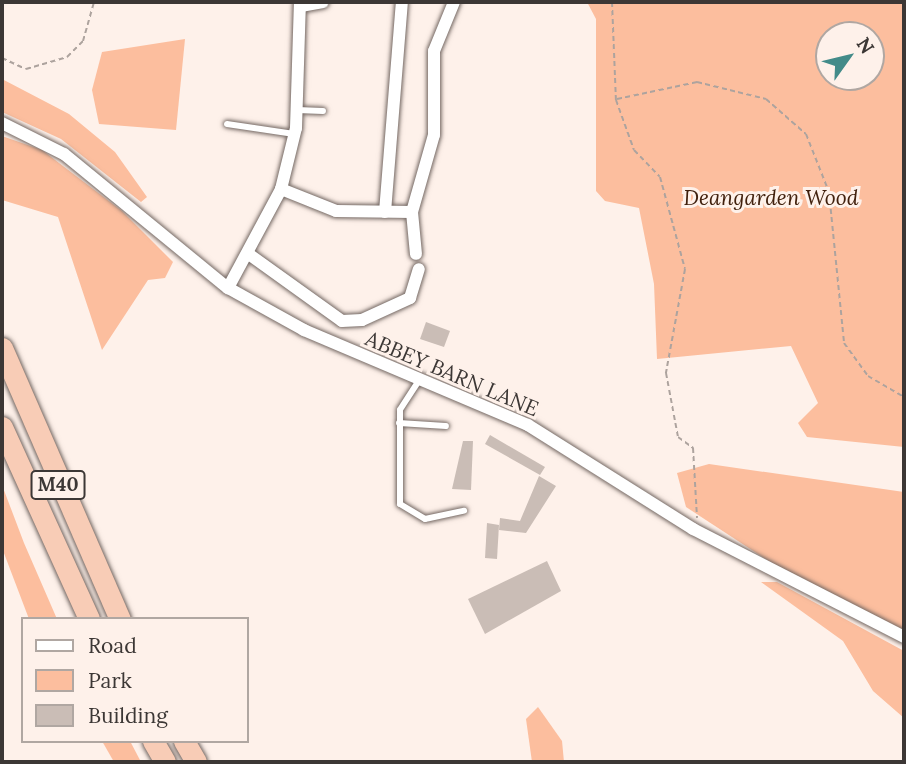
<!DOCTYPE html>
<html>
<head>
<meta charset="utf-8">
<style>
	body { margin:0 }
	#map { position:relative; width:906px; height:764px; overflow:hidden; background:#fef1ea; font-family:Lora,serif }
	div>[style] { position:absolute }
	.green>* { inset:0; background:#fcbe9e }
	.building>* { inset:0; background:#cabdb6 }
	.path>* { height:2px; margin-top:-1px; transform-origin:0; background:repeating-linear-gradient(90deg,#ada39e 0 5px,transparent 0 8.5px) }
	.roads { filter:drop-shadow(0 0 2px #746863) drop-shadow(0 0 2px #746863) }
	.lane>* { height:6px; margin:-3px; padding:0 3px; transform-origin:3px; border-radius:3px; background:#fff }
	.street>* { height:12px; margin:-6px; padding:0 6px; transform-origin:6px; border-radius:6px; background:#fff }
	.highway>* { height:21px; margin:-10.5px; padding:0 10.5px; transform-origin:10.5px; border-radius:10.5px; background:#f8ccb6 }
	span { translate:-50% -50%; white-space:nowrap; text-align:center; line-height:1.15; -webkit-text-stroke:6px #fef1ea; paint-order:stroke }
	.shield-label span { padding:2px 5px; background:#fef1ea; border:2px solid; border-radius:5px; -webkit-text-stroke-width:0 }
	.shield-label { font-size:19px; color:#3c3735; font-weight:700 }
	.park-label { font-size:21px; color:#41200d; font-style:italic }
	.street-label { font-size:21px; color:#3c3735 }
	.frame { position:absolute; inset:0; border:4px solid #3c3735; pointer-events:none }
	.legend { position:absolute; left:21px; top:617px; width:228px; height:126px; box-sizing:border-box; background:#fef1ea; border:2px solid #b0a7a2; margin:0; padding:9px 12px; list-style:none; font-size:21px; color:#3c3735 }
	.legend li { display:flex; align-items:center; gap:14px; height:35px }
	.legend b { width:35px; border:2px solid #b0a7a2 }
	.north { position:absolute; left:815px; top:21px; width:70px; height:70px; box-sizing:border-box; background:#fef1ea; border:2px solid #b0a7a2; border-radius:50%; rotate:56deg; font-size:19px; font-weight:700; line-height:28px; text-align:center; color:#3c3735 }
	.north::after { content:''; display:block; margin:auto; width:24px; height:32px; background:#438b89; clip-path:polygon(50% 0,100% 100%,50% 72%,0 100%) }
</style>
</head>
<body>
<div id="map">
	<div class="green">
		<i style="clip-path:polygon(evenodd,587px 2px,904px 2px,904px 447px,807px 437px,798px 423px,818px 403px,791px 346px,657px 359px,654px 284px,639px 208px,605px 201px,596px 191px,596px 19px,587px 2px,871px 35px,871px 77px,829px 77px,829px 35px,871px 35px)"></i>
		<i style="clip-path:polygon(185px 39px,176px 130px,99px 124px,92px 90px,102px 52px)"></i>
		<i style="clip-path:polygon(2px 79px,69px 114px,115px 152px,147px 197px,141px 202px,61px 139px,2px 112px)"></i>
		<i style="clip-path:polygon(2px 136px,42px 150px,122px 211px,173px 262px,165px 278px,148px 280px,102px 350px,58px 217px,2px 200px)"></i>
		<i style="clip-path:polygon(709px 464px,904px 492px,904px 637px,796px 579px,686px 507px,677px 473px)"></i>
		<i style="clip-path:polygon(2px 485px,24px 543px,57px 619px,29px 619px,2px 548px)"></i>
		<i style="clip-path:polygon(761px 582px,777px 582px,904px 651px,904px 718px,873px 691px,843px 641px)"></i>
		<i style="clip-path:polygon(538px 707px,562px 741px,564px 762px,532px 762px,526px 719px)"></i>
		<i style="clip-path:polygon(102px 741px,130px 741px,141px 762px,114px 762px)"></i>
	</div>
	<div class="building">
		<i style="clip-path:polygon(426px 322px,450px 331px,444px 347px,420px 339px)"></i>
		<i style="clip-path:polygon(490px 435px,545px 467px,540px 475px,485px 444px)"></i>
		<i style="clip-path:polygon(463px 441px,473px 441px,471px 490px,452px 489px)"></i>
		<i style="clip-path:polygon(539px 476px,556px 486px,526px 533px,499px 530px,500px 518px,520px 521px)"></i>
		<i style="clip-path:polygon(487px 523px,499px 525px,497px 559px,485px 558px)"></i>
		<i style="clip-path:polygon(547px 561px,561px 591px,485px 634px,468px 599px)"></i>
	</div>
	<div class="path">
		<i style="left:612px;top:2px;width:98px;rotate:87.7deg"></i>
		<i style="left:616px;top:100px;width:53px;rotate:70.2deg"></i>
		<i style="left:634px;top:150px;width:37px;rotate:46deg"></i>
		<i style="left:660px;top:177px;width:95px;rotate:74.8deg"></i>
		<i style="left:685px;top:269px;width:106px;rotate:100.4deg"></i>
		<i style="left:666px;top:373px;width:65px;rotate:79.4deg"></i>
		<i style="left:678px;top:437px;width:19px;rotate:36deg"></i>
		<i style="left:693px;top:448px;width:70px;rotate:86.7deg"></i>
		<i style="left:2px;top:58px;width:26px;rotate:25deg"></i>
		<i style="left:26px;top:69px;width:43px;rotate:-16.3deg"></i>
		<i style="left:67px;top:57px;width:23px;rotate:-45deg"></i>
		<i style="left:83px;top:41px;width:41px;rotate:-74.2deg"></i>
		<i style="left:617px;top:99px;width:82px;rotate:-12deg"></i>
		<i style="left:697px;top:82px;width:71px;rotate:13.8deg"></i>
		<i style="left:766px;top:99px;width:53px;rotate:41.2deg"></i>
		<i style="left:806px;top:134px;width:62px;rotate:68.4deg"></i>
		<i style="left:829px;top:192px;width:152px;rotate:84.3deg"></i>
		<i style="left:844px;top:343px;width:41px;rotate:54deg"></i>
		<i style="left:868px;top:376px;width:42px;rotate:30.3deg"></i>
	</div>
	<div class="roads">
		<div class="lane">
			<i style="left:297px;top:110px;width:26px;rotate:2deg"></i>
			<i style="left:227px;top:124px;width:68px;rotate:8.5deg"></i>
			<i style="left:418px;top:382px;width:33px;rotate:123deg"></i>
			<i style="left:400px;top:410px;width:94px;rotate:90deg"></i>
			<i style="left:400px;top:504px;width:29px;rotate:31deg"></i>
			<i style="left:425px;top:519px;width:40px;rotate:-12deg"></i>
			<i style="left:399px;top:423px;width:47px;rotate:3.7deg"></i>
		</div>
		<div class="street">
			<i style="left:301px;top:6px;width:22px;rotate:-10deg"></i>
			<i style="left:2px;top:123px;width:69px;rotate:26.6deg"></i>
			<i style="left:64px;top:154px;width:212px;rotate:39.3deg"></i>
			<i style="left:228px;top:288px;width:87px;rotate:28.9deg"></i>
			<i style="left:304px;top:330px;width:243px;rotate:23deg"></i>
			<i style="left:528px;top:425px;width:195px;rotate:32.2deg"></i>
			<i style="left:693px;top:529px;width:237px;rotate:27.1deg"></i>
			<i style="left:281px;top:189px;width:59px;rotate:21.8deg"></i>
			<i style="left:336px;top:211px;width:76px;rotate:0.8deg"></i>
			<i style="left:412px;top:212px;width:80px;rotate:-74.1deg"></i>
			<i style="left:434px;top:135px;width:84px;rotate:-90deg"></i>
			<i style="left:434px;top:51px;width:53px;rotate:-67.8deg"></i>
			<i style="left:385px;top:212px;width:211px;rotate:-85.4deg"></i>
			<i style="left:412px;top:212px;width:42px;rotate:84.6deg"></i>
			<i style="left:250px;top:255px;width:113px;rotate:35.7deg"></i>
			<i style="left:342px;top:321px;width:20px;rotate:-3deg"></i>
			<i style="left:362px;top:320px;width:53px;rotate:-24.6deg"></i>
			<i style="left:410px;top:298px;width:30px;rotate:-73deg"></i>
			<i style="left:228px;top:288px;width:112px;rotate:-61.8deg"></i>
			<i style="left:281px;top:189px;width:63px;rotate:-76.2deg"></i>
			<i style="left:296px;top:128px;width:126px;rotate:-88.2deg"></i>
		</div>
		<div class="highway">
			<i style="left:2px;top:348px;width:296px;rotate:66.5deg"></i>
			<i style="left:2px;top:427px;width:211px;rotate:65.6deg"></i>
			<i style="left:153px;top:741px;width:24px;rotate:60deg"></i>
			<i style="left:184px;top:741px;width:24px;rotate:60deg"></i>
		</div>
	</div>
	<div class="shield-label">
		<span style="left:58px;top:485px">M40</span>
	</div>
	<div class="park-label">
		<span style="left:771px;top:198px">Deangarden Wood</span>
	</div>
	<div class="street-label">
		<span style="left:452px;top:374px;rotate:23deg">ABBEY BARN LANE</span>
	</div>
	<div class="frame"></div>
	<ul class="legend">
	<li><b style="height:9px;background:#fff"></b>Road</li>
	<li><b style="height:19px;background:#fcbe9e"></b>Park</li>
	<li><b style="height:19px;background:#cabdb6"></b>Building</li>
	</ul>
	<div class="north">N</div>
</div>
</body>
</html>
